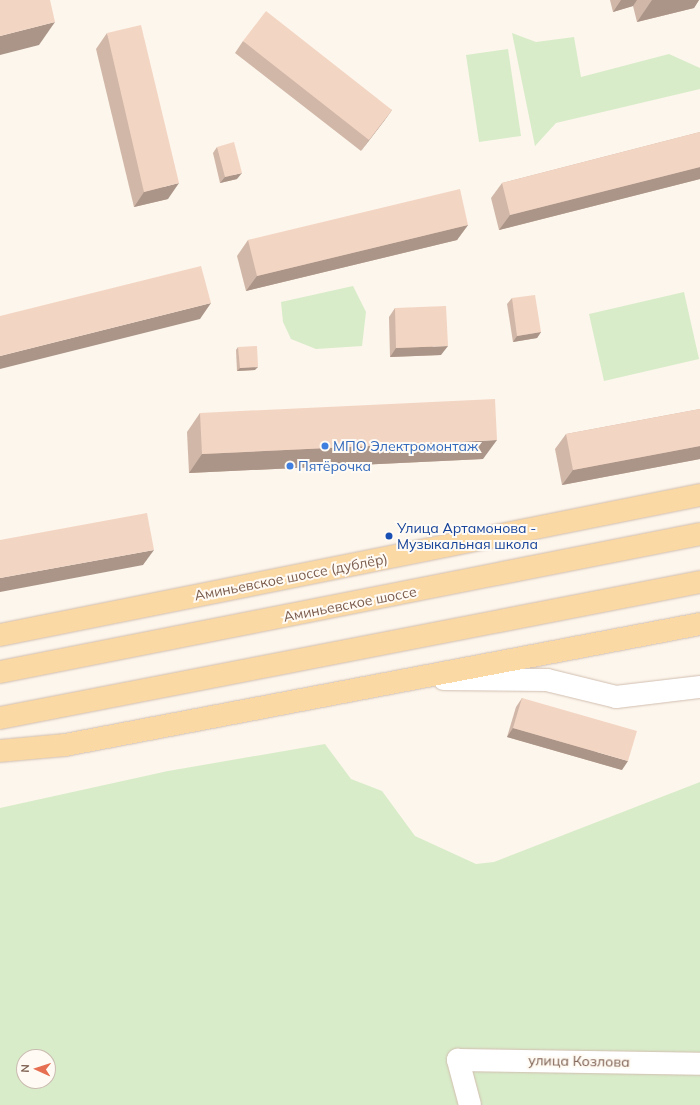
<!DOCTYPE html>
<html>
<head>
<meta charset="utf-8">
<style>
	body { margin:0 }
	#map { position:relative; width:700px; height:1105px; overflow:hidden; background:#fdf6ec; font-family:Mulish,sans-serif }
	div>[style] { position:absolute }
	.green>* { inset:0; background:#d8ecc9 }
	.roads { filter:drop-shadow(0 0 1px #d1beb0) drop-shadow(0 0 1px #d1beb0) }
	.minor>* { height:22px; margin:-11px; padding:0 11px; transform-origin:11px; border-radius:11px; background:#fff }
	.major>* { height:22px; margin:-11px; padding:0 11px; transform-origin:11px; border-radius:11px; background:#fbd9a5 }
	.wall>* { inset:0; background:#d1b7a8 }
	.shaded-wall>* { inset:0; background:#aa9588 }
	.building>* { inset:0; background:#f3d5c3 }
	.dots>* { width:11px; height:11px; translate:-50% -50%; box-sizing:border-box; border:2px solid #fffaf3; border-radius:50% }
	span { translate:-50% -50%; white-space:nowrap; text-align:center; line-height:1.15; -webkit-text-stroke:4px #fffaf3; paint-order:stroke }
	.shop-label { font-size:14px; color:#366cbe }
	.left { translate:0 -50%; text-align:left }
	.transit-label { font-size:14px; color:#164399 }
	.street-label { font-size:14px; color:#7a5c4d }
	.north { position:absolute; left:16px; top:1049px; width:40px; height:40px; box-sizing:border-box; background:#fffaf3; border:1px solid #cabbb1; border-radius:50%; rotate:273deg; font-size:11px; font-weight:700; line-height:16px; text-align:center; color:#7a5c4d }
	.north::after { content:''; display:block; margin:auto; width:14px; height:18px; background:#e76f51; clip-path:polygon(50% 0,100% 100%,50% 72%,0 100%) }
</style>
</head>
<body>
<div id="map">
	<div class="green">
		<i style="clip-path:polygon(512px 33px,536px 42px,574px 37px,581px 77px,669px 54px,700px 68px,700px 89px,556px 123px,535px 146px)"></i>
		<i style="clip-path:polygon(508px 49px,521px 136px,479px 142px,466px 55px)"></i>
		<i style="clip-path:polygon(353px 286px,366px 312px,362px 346px,316px 349px,291px 339px,283px 322px,281px 302px)"></i>
		<i style="clip-path:polygon(684px 292px,699px 359px,604px 381px,589px 314px)"></i>
		<i style="clip-path:polygon(evenodd,325px 744px,351px 779px,382px 791px,415px 836px,476px 864px,494px 862px,700px 782px,700px 1105px,0 1105px,0 808px,168px 771px,325px 744px,24px 1057px,48px 1057px,48px 1081px,24px 1081px,24px 1057px)"></i>
	</div>
	<div class="roads">
		<div class="minor">
			<i style="left:444px;top:679px;width:103px;rotate:0.6deg"></i>
			<i style="left:547px;top:680px;width:71px;rotate:13.8deg"></i>
			<i style="left:616px;top:697px;width:85px;rotate:-6.8deg"></i>
			<i style="left:470px;top:1105px;width:47px;rotate:-104.9deg"></i>
			<i style="left:458px;top:1060px;width:242px;rotate:0.9deg"></i>
		</div>
		<div class="major">
			<i style="left:0;top:635px;width:714px;rotate:-11.31deg"></i>
			<i style="left:0;top:672px;width:713px;rotate:-11.15deg"></i>
			<i style="left:0;top:718px;width:713px;rotate:-10.99deg"></i>
			<i style="left:0;top:751px;width:65px;rotate:-5.3deg"></i>
			<i style="left:65px;top:745px;width:646px;rotate:-10.79deg"></i>
		</div>
	</div>
	<div class="wall">
		<i style="clip-path:polygon(610px 0,699px 0,694px 8px,637px 22px,633px 6px,613px 12px)"></i>
		<i style="clip-path:polygon(107px 33px,168px 199px,134px 207px,96px 49px)"></i>
		<i style="clip-path:polygon(243px 41px,392px 110px,384px 121px,361px 151px,235px 53px)"></i>
		<i style="clip-path:polygon(700px 132px,700px 179px,499px 230px,491px 198px,502px 183px)"></i>
		<i style="clip-path:polygon(217px 147px,237px 179px,220px 183px,213px 153px)"></i>
		<i style="clip-path:polygon(468px 225px,457px 240px,246px 291px,237px 256px,248px 240px)"></i>
		<i style="clip-path:polygon(512px 298px,541px 332px,537px 338px,513px 342px,507px 304px)"></i>
		<i style="clip-path:polygon(395px 308px,441px 355px,390px 357px,389px 317px)"></i>
		<i style="clip-path:polygon(238px 347px,255px 370px,237px 371px,236px 350px)"></i>
		<i style="clip-path:polygon(700px 409px,700px 459px,562px 485px,555px 449px,566px 434px)"></i>
		<i style="clip-path:polygon(200px 413px,483px 459px,189px 473px,187px 432px)"></i>
		<i style="clip-path:polygon(522px 698px,622px 770px,507px 737px,516px 707px)"></i>
	</div>
	<div class="shaded-wall">
		<i style="clip-path:polygon(621px 0,637px 0,633px 6px,613px 12px)"></i>
		<i style="clip-path:polygon(652px 0,699px 0,694px 8px,637px 22px)"></i>
		<i style="clip-path:polygon(55px 22px,39px 45px,0 55px,0 36px)"></i>
		<i style="clip-path:polygon(392px 110px,384px 121px,361px 151px,369px 140px)"></i>
		<i style="clip-path:polygon(700px 167px,700px 179px,499px 230px,510px 215px)"></i>
		<i style="clip-path:polygon(242px 173px,237px 179px,220px 183px,225px 177px)"></i>
		<i style="clip-path:polygon(179px 183px,168px 199px,134px 207px,144px 192px)"></i>
		<i style="clip-path:polygon(468px 225px,457px 240px,246px 291px,257px 276px)"></i>
		<i style="clip-path:polygon(211px 303px,200px 319px,0 369px,0 356px)"></i>
		<i style="clip-path:polygon(541px 332px,537px 338px,513px 342px,517px 336px)"></i>
		<i style="clip-path:polygon(448px 346px,441px 355px,390px 357px,396px 348px)"></i>
		<i style="clip-path:polygon(258px 367px,255px 370px,237px 371px,240px 368px)"></i>
		<i style="clip-path:polygon(497px 440px,483px 459px,189px 473px,202px 454px)"></i>
		<i style="clip-path:polygon(700px 446px,700px 459px,562px 485px,573px 470px)"></i>
		<i style="clip-path:polygon(154px 550px,143px 565px,0 592px,0 578px)"></i>
		<i style="clip-path:polygon(513px 728px,628px 761px,622px 770px,507px 737px)"></i>
	</div>
	<div class="building">
		<i style="clip-path:polygon(0 0,50px 0,55px 22px,0 36px)"></i>
		<i style="clip-path:polygon(266px 11px,392px 110px,369px 140px,243px 41px)"></i>
		<i style="clip-path:polygon(141px 25px,179px 183px,144px 192px,107px 33px)"></i>
		<i style="clip-path:polygon(700px 132px,700px 167px,510px 215px,502px 183px)"></i>
		<i style="clip-path:polygon(234px 142px,242px 173px,225px 177px,217px 147px)"></i>
		<i style="clip-path:polygon(460px 189px,468px 225px,257px 276px,248px 240px)"></i>
		<i style="clip-path:polygon(201px 266px,211px 303px,0 356px,0 316px)"></i>
		<i style="clip-path:polygon(535px 295px,541px 332px,517px 336px,512px 298px)"></i>
		<i style="clip-path:polygon(446px 306px,448px 346px,396px 348px,395px 308px)"></i>
		<i style="clip-path:polygon(257px 346px,258px 367px,240px 368px,238px 347px)"></i>
		<i style="clip-path:polygon(495px 399px,497px 440px,202px 454px,200px 413px)"></i>
		<i style="clip-path:polygon(700px 409px,700px 446px,573px 470px,566px 434px)"></i>
		<i style="clip-path:polygon(147px 513px,154px 550px,0 578px,0 540px)"></i>
		<i style="clip-path:polygon(522px 698px,637px 731px,628px 761px,513px 728px)"></i>
	</div>
	<div class="dots">
		<i style="left:325px;top:446px;background:#3f7fe0"></i>
		<i style="left:290px;top:466px;background:#3f7fe0"></i>
		<i style="left:389px;top:536px;background:#1a4fb4"></i>
	</div>
	<div class="shop-label">
		<span class="left" style="left:333px;top:446px">МПО Электромонтаж</span>
		<span class="left" style="left:298px;top:466px">Пятёрочка</span>
	</div>
	<div class="transit-label">
		<span class="left" style="left:397px;top:536px">Улица Артамонова -<br>Музыкальная школа</span>
	</div>
	<div class="street-label">
		<span style="left:291px;top:577px;rotate:-11deg">Аминьевское шоссе (дублёр)</span>
		<span style="left:350px;top:604px;rotate:-11deg">Аминьевское шоссе</span>
		<span style="left:579px;top:1061px;rotate:1deg">улица Козлова</span>
	</div>
	<div class="north">N</div>
</div>
</body>
</html>
